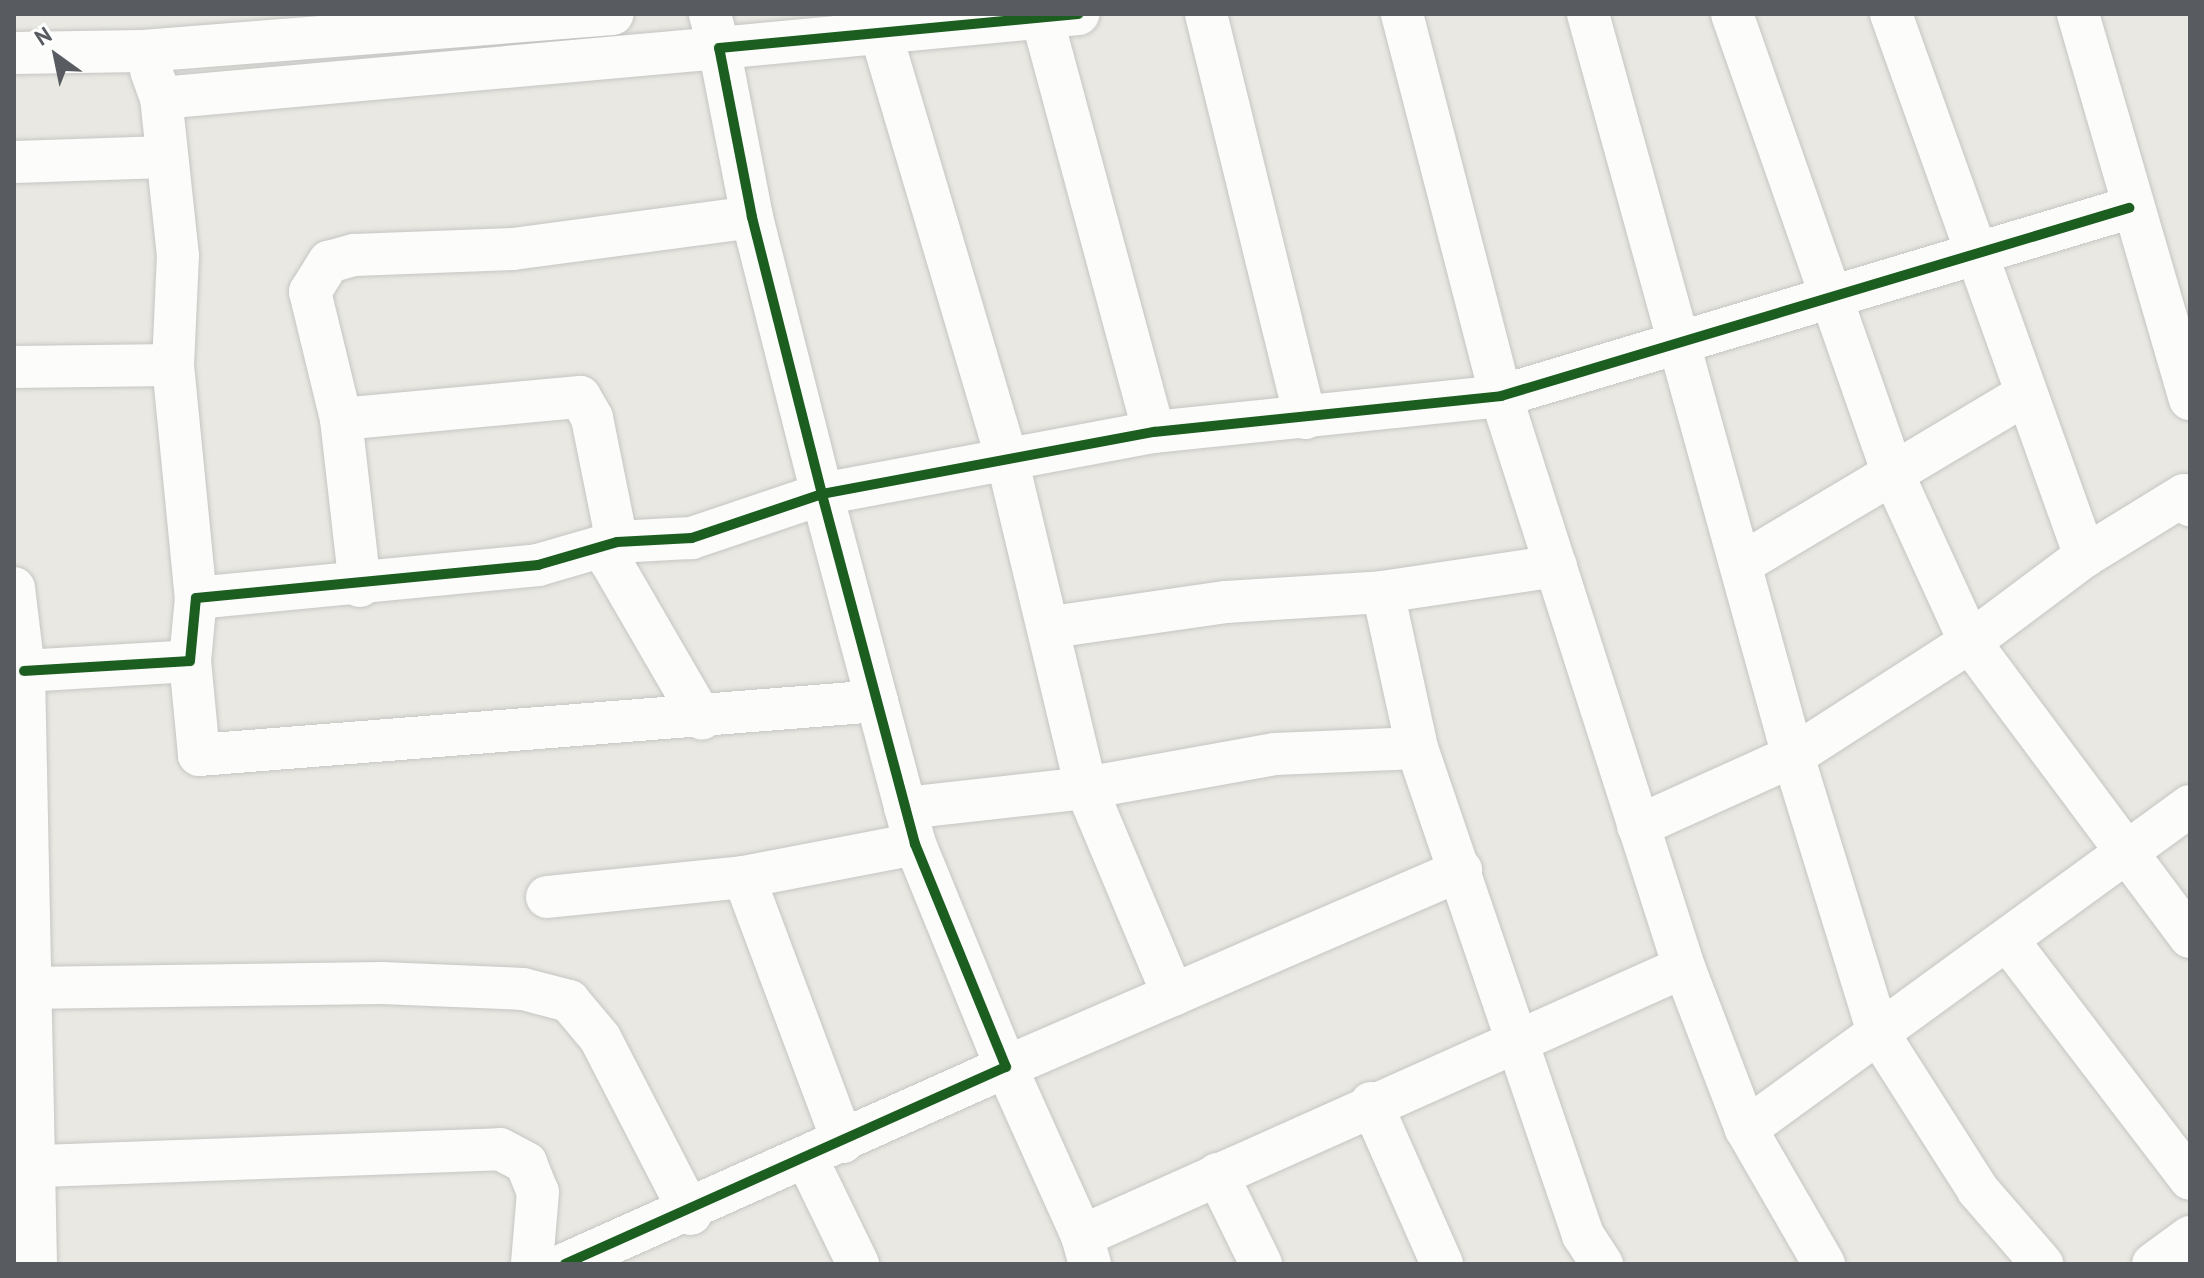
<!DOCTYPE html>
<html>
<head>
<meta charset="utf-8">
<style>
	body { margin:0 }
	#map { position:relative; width:2204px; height:1278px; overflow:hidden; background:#e9e8e2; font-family:"PT Sans",sans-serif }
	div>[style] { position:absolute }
	.roads { filter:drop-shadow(0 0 2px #c5c5c3) drop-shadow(0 0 2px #c5c5c3) }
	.minor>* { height:42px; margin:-21px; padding:0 21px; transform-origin:21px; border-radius:21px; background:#fcfcfb }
	.cycleway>* { height:10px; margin:-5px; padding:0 5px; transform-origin:5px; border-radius:5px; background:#1b5e20 }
	span { translate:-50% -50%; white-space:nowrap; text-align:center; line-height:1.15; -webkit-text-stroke:6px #fff; paint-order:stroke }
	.frame { position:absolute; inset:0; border:16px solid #585c61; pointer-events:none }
	.north { position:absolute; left:16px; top:16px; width:80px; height:80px; -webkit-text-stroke:6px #fff; paint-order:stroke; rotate:327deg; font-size:22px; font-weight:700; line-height:32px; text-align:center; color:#585c61 }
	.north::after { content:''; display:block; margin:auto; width:28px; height:36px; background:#585c61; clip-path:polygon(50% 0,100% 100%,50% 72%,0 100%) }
</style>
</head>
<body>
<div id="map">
	<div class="roads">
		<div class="minor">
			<i style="left:1041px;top:14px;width:433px;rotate:74.9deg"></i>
			<i style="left:1206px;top:14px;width:416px;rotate:76.2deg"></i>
			<i style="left:1402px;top:14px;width:395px;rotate:75.5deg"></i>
			<i style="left:1501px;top:396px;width:600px;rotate:72.23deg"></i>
			<i style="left:1684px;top:967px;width:173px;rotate:69.1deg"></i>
			<i style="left:1746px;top:1129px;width:156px;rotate:60deg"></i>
			<i style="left:1588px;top:14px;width:770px;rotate:74.56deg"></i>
			<i style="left:1793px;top:756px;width:290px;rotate:72.9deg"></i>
			<i style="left:1878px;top:1033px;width:186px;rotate:57.5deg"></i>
			<i style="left:1978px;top:1190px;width:98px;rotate:49.1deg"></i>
			<i style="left:1732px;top:14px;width:485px;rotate:70.7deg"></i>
			<i style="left:1892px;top:472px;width:187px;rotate:65.4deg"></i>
			<i style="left:1970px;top:642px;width:144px;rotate:-36.8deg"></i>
			<i style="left:2085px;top:556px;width:116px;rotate:-31.6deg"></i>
			<i style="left:2184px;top:495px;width:12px;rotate:59deg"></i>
			<i style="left:1891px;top:14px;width:576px;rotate:70.31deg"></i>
			<i style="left:2078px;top:14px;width:401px;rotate:73.8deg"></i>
			<i style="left:881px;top:34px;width:447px;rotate:73.5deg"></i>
			<i style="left:1008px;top:463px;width:334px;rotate:76.5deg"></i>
			<i style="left:1086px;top:788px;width:182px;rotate:173.7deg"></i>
			<i style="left:14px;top:53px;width:129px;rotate:-0.9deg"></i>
			<i style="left:143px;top:51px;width:471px;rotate:-4.5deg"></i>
			<i style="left:161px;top:98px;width:560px;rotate:-5.12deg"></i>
			<i style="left:719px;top:48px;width:35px;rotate:-105deg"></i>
			<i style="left:14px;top:162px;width:153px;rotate:-1.9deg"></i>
			<i style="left:173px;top:365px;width:234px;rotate:84.4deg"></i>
			<i style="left:14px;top:367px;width:159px;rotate:-0.7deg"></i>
			<i style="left:173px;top:365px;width:109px;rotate:-87.4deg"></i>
			<i style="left:178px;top:256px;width:159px;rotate:-96.1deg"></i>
			<i style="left:161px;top:98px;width:29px;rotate:-110deg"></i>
			<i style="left:341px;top:419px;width:240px;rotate:-5.3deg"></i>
			<i style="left:580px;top:397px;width:24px;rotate:60deg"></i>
			<i style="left:592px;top:418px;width:126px;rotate:78.6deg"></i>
			<i style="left:617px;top:542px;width:21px;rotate:107deg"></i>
			<i style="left:611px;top:562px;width:181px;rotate:59.9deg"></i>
			<i style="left:1741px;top:564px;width:328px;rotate:-30.8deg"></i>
			<i style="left:1556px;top:566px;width:175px;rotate:171.5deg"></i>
			<i style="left:1383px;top:592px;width:160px;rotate:77.7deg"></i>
			<i style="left:1417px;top:748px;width:515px;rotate:71.18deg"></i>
			<i style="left:1583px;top:1235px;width:35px;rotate:57deg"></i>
			<i style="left:360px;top:586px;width:168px;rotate:-96.5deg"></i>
			<i style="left:341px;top:419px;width:131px;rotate:-103.7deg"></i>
			<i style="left:310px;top:292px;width:36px;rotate:-58deg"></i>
			<i style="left:329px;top:262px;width:26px;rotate:-16deg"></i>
			<i style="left:354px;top:255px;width:159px;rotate:-2.2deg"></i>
			<i style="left:513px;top:249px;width:241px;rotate:-7.6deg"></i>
			<i style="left:14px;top:588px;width:84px;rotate:83.1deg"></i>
			<i style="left:24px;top:671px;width:593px;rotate:88.84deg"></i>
			<i style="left:1052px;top:627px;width:176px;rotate:-8.2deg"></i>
			<i style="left:1226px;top:602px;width:157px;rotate:-3.6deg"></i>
			<i style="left:190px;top:661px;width:94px;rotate:84.5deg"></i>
			<i style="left:199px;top:755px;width:680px;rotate:-4.55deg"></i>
			<i style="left:24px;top:671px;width:166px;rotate:-3.4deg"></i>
			<i style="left:190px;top:661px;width:63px;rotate:-84.6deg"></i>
			<i style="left:196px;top:598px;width:344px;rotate:-5.5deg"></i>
			<i style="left:538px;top:565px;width:82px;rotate:-16.2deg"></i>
			<i style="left:617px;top:542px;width:75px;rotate:-3.1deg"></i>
			<i style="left:692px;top:538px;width:137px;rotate:-18.7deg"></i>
			<i style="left:822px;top:494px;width:286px;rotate:-104.2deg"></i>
			<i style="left:752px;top:217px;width:172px;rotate:-101deg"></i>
			<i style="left:719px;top:48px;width:361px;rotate:-5.4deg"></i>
			<i style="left:1638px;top:826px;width:170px;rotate:-24.3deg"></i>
			<i style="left:1793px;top:756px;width:211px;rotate:-32.8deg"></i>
			<i style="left:1970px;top:642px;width:368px;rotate:53.3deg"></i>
			<i style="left:547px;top:897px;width:198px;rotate:-5.8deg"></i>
			<i style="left:2009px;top:942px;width:298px;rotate:52.6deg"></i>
			<i style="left:25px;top:988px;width:357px;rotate:-0.8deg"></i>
			<i style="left:382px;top:983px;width:141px;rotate:2.4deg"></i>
			<i style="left:523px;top:989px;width:48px;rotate:14.6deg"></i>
			<i style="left:569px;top:1001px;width:48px;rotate:50deg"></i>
			<i style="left:600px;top:1038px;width:198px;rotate:62.7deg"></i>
			<i style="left:1173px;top:995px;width:225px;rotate:-112.8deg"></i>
			<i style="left:1086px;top:788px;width:192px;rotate:-10.2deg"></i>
			<i style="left:1275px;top:754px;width:142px;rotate:-2.4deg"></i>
			<i style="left:1371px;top:1103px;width:176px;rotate:66.2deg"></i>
			<i style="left:1746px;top:1129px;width:549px;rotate:-36.04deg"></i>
			<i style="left:843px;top:1142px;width:283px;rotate:-110.5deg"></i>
			<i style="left:744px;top:877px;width:174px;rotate:-10.9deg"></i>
			<i style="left:807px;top:1159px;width:117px;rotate:64.1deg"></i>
			<i style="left:14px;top:1167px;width:486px;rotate:-2.1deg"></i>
			<i style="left:500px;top:1149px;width:30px;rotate:28deg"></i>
			<i style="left:526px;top:1163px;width:31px;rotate:68deg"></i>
			<i style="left:538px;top:1192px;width:72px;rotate:94.8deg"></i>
			<i style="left:1217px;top:1174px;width:100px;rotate:63.9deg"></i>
			<i style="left:1082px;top:1236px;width:185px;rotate:-114.2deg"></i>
			<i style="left:1006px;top:1067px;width:496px;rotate:-23.4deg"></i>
			<i style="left:565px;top:1264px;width:483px;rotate:-24.1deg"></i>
			<i style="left:1006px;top:1067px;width:241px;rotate:-112.2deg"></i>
			<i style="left:915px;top:844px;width:362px;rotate:-104.9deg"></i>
			<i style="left:822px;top:494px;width:338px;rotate:-10.6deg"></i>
			<i style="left:1154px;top:432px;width:349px;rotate:-5.9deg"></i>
			<i style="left:1501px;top:396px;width:656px;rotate:-16.67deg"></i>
			<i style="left:1090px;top:1264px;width:29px;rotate:-106deg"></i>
			<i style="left:1082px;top:1236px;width:659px;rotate:-24.08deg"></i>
			<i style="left:2153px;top:1264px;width:46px;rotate:-36.1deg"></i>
		</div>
	</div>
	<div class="cycleway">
		<i style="left:24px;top:671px;width:166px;rotate:-3.4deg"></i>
		<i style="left:190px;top:661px;width:63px;rotate:-84.6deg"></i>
		<i style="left:196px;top:598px;width:344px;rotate:-5.5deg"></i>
		<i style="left:538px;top:565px;width:82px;rotate:-16.2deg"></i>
		<i style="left:617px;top:542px;width:75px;rotate:-3.1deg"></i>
		<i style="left:692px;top:538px;width:137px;rotate:-18.7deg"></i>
		<i style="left:822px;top:494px;width:286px;rotate:-104.2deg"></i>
		<i style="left:752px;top:217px;width:172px;rotate:-101deg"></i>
		<i style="left:719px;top:48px;width:361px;rotate:-5.4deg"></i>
		<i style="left:565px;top:1264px;width:483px;rotate:-24.1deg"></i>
		<i style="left:1006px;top:1067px;width:241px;rotate:-112.2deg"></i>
		<i style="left:915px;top:844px;width:362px;rotate:-104.9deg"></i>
		<i style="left:822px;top:494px;width:338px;rotate:-10.6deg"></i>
		<i style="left:1154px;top:432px;width:349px;rotate:-5.9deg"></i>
		<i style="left:1501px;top:396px;width:656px;rotate:-16.67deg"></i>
	</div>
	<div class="frame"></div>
	<div class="north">N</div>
</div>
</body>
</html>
